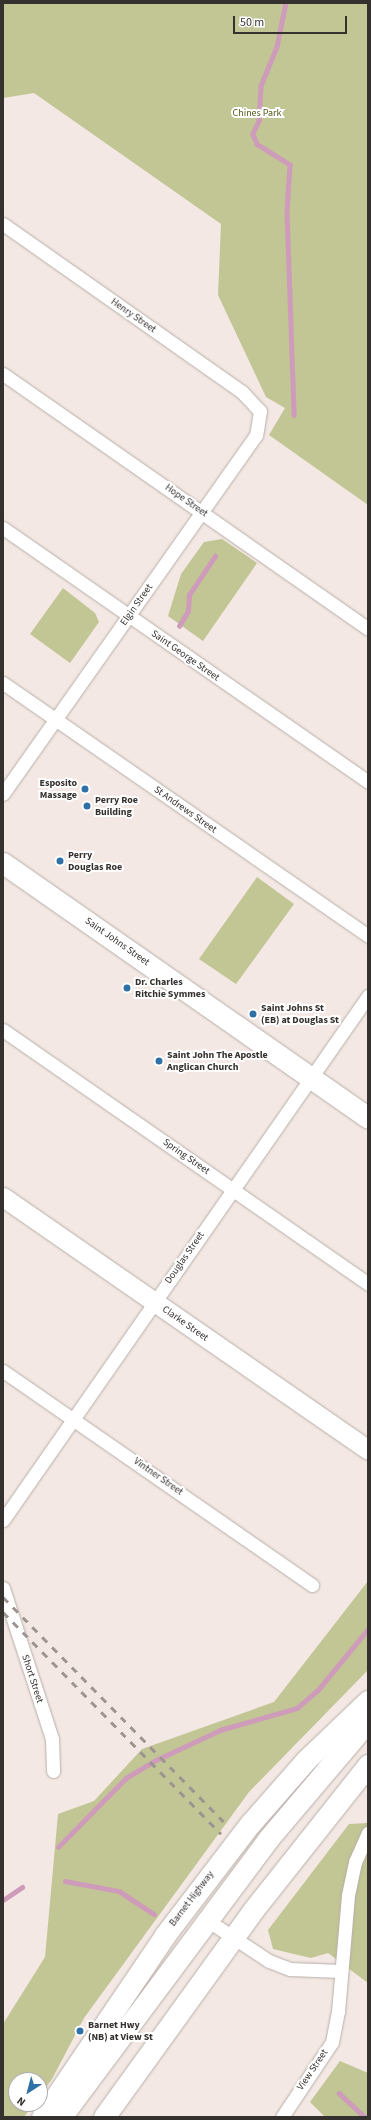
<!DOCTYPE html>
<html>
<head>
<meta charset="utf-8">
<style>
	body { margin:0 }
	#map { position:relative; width:371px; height:2120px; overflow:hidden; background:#f3e8e3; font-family:"Source Sans 3",sans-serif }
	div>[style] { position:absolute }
	.green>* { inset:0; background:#c2c594 }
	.stream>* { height:4.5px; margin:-2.25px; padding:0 2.25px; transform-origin:2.25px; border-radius:2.25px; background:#ce9cba }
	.roads { filter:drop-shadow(0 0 1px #b8aea9) drop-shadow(0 0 1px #b8aea9) }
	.minor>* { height:13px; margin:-6.5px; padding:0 6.5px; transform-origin:6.5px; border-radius:6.5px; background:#fff }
	.secondary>* { height:19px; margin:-9.5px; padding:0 9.5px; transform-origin:9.5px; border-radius:9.5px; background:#fff }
	.primary>* { height:21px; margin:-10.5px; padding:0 10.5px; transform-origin:10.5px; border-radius:10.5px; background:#fff }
	.rail>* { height:3px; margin-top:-1.5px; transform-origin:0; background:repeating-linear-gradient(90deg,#9c9490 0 7px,transparent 0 14px) }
	.dots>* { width:11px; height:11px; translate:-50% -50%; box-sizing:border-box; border:2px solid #fff; border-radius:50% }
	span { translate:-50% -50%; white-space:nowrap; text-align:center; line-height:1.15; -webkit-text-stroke:4px #fff; paint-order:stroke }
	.park-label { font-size:10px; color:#57591d }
	.street-label { font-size:10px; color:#35312f }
	.poi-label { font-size:10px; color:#35312f; font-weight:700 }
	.right { translate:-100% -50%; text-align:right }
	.left { translate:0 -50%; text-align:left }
	.frame { position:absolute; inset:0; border:4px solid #35312f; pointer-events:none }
	.north { position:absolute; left:8px; top:2072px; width:40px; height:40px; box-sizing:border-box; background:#fff; border:1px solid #aeadac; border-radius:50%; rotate:216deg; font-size:11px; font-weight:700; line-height:16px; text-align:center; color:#35312f }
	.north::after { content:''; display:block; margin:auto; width:14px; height:18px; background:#2f71a7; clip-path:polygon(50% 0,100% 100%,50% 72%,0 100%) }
	.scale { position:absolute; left:233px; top:16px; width:114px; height:18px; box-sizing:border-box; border:2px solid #35312f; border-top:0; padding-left:5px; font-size:12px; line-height:14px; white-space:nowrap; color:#35312f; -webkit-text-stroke:3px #fff; paint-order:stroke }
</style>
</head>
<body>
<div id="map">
	<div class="green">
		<i style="clip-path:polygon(3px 3px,368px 3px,368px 505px,269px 435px,285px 408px,266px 397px,218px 295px,221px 224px,34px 93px,3px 98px)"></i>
		<i style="clip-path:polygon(222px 539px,257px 563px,203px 641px,168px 616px,181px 574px,204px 542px)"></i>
		<i style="clip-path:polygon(63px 588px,95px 613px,99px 622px,70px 663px,30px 634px)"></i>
		<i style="clip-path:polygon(257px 877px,294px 904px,236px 984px,199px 959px)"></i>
		<i style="clip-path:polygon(368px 1581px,368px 1670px,249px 1792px,84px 2018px,52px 2079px,40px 2095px,40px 2080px,16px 2080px,16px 2104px,34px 2104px,24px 2117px,3px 2117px,3px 2024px,45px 1957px,58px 1814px,94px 1801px,142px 1749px,274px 1702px)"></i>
		<i style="clip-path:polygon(368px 1823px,368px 1983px,328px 1953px,311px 1958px,273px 1949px,268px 1930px,349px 1824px)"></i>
		<i style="clip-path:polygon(340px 2061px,368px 2073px,368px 2117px,325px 2117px,310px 2102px)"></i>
	</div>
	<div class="stream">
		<i style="left:286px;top:3px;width:45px;rotate:101.6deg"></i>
		<i style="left:277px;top:47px;width:42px;rotate:112.3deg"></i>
		<i style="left:261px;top:86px;width:35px;rotate:93deg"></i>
		<i style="left:259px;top:121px;width:14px;rotate:115deg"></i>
		<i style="left:253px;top:134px;width:11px;rotate:68deg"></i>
		<i style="left:257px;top:144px;width:39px;rotate:32deg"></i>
		<i style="left:290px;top:165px;width:46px;rotate:93.7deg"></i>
		<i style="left:287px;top:211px;width:204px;rotate:88deg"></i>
		<i style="left:179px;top:626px;width:17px;rotate:-59deg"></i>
		<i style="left:188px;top:611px;width:16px;rotate:-86deg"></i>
		<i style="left:189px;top:595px;width:47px;rotate:-56.3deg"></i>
		<i style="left:58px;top:1847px;width:97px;rotate:-45.4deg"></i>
		<i style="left:126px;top:1778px;width:35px;rotate:-31deg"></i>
		<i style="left:156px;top:1760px;width:71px;rotate:-25.1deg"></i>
		<i style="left:220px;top:1730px;width:80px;rotate:-15.9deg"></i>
		<i style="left:297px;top:1708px;width:28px;rotate:-41deg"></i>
		<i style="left:318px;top:1690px;width:79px;rotate:-50.7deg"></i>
		<i style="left:65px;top:1881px;width:55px;rotate:10.5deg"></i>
		<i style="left:119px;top:1891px;width:42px;rotate:33.3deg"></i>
		<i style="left:3px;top:1900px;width:23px;rotate:-34deg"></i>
		<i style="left:339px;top:2093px;width:35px;rotate:43deg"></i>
	</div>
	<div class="roads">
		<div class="minor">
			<i style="left:3px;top:224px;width:292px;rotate:35.1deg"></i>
			<i style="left:242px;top:392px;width:26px;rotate:47deg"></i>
			<i style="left:260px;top:411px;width:24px;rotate:99deg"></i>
			<i style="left:256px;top:435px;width:439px;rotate:125.2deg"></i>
			<i style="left:3px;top:374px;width:445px;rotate:34.9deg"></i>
			<i style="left:3px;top:528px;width:445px;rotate:34.8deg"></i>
			<i style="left:3px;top:683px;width:444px;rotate:34.7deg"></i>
			<i style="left:3px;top:1030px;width:445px;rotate:34.8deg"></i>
			<i style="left:3px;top:1371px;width:376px;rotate:34.7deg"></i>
			<i style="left:3px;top:1520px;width:639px;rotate:-55.14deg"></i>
			<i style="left:3px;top:1588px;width:159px;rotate:72deg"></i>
			<i style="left:52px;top:1739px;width:32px;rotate:88deg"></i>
			<i style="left:207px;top:1920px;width:74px;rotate:33.5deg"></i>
			<i style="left:269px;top:1961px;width:22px;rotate:21deg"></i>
			<i style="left:290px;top:1969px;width:51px;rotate:2.2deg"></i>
			<i style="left:282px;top:2117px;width:90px;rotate:-56.3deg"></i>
			<i style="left:332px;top:2042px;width:31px;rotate:-79deg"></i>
			<i style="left:338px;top:2012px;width:117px;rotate:-85.1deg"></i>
			<i style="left:348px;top:1895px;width:34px;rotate:-78deg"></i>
			<i style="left:355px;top:1862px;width:32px;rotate:-66deg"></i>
		</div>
		<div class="secondary">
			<i style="left:3px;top:1197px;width:444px;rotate:34.7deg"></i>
		</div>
		<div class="primary">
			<i style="left:3px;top:863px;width:445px;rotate:34.9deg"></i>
			<i style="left:42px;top:2117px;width:220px;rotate:-55.9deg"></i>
			<i style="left:165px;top:1935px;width:140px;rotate:-52.6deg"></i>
			<i style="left:250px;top:1824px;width:85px;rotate:-48.8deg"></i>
			<i style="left:306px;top:1760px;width:86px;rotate:-43.6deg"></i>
			<i style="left:61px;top:2117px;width:347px;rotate:-53.3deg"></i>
			<i style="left:268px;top:1839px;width:155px;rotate:-49.7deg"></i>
			<i style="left:104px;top:2117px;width:256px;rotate:-54.2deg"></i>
			<i style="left:254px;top:1909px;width:184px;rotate:-51.6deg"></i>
		</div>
	</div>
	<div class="rail">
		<i style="left:3px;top:1597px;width:320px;rotate:45.5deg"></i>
		<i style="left:3px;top:1612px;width:311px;rotate:45.5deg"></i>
	</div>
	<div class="dots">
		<i style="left:85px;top:789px;background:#2f71a7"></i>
		<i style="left:87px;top:806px;background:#2f71a7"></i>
		<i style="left:60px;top:861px;background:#2f71a7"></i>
		<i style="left:127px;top:988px;background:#2f71a7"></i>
		<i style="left:253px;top:1014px;background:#2f71a7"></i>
		<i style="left:159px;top:1061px;background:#2f71a7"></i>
		<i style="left:80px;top:2031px;background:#2f71a7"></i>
	</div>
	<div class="park-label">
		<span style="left:257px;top:114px">Chines Park</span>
	</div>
	<div class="street-label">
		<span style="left:133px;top:316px;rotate:35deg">Henry Street</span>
		<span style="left:186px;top:501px;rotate:35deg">Hope Street</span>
		<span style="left:137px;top:605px;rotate:-55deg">Elgin Street</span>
		<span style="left:185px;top:656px;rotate:35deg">Saint George Street</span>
		<span style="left:185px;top:810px;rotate:35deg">St Andrews Street</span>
		<span style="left:117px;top:942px;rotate:35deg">Saint Johns Street</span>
		<span style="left:186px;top:1157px;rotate:35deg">Spring Street</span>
		<span style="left:185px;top:1258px;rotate:-55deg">Douglas Street</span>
		<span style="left:185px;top:1324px;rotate:35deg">Clarke Street</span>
		<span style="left:158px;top:1477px;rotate:35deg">Vintner Street</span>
		<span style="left:32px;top:1679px;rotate:72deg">Short Street</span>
		<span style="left:192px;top:1899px;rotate:-53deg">Barnet Highway</span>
		<span style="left:313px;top:2070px;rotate:-56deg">View Street</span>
	</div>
	<div class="poi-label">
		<span class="right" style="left:77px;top:789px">Esposito<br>Massage</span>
		<span class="left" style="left:95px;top:806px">Perry Roe<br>Building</span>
		<span class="left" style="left:68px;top:861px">Perry<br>Douglas Roe</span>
		<span class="left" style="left:135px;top:988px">Dr. Charles<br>Ritchie Symmes</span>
		<span class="left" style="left:261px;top:1014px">Saint Johns St<br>(EB) at Douglas St</span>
		<span class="left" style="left:167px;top:1061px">Saint John The Apostle<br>Anglican Church</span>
		<span class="left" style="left:88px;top:2031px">Barnet Hwy<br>(NB) at View St</span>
	</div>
	<div class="frame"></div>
	<div class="north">N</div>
	<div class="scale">50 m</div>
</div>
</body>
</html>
